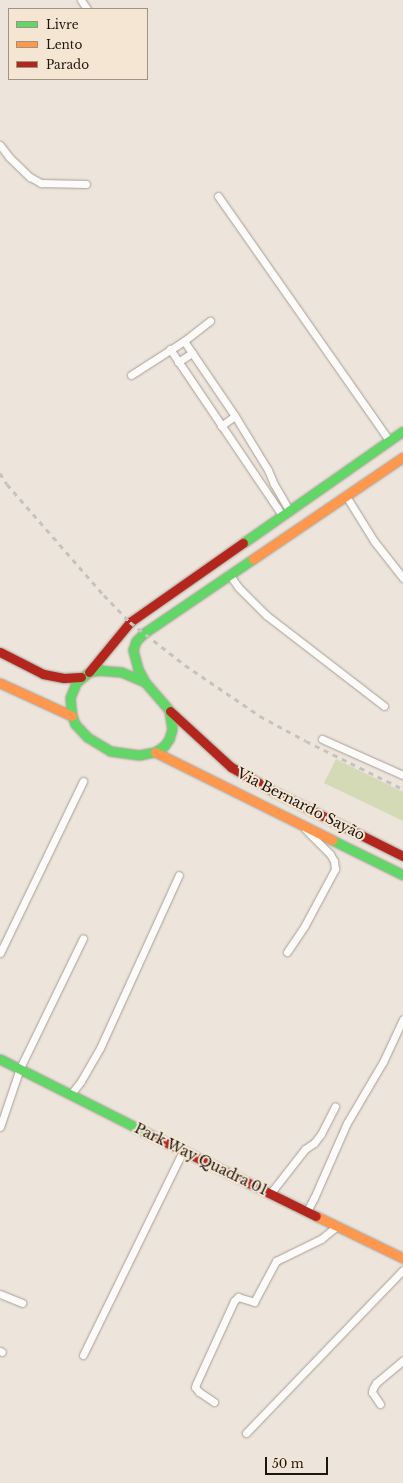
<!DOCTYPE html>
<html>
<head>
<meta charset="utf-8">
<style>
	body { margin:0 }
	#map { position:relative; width:403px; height:1483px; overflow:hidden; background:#ede5db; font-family:"Libre Baskerville",serif }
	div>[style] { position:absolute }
	.green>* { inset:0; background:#d4d9b6 }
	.roads { filter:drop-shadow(0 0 1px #a69f97) drop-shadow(0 0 1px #a69f97) }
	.street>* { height:7px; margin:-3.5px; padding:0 3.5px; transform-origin:3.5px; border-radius:3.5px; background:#fcfbfa }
	.fast>* { height:9px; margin:-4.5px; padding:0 4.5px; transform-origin:4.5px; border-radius:4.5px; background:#63d668 }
	.slow>* { height:9px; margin:-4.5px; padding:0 4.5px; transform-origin:4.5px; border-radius:4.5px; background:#ff974d }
	.jam>* { height:9px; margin:-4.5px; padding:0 4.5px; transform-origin:4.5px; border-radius:4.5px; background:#b3261e }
	.rail>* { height:2.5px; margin-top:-1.25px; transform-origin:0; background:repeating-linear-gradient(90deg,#c5c3c1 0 5px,transparent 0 10px) }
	span { translate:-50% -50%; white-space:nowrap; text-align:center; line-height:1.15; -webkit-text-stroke:4px #f5e6d3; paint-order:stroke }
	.street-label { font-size:14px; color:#1b1610 }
	.legend { position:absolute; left:8px; top:8px; width:140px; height:72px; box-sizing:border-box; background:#f5e6d3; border:1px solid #9e9385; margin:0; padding:5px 7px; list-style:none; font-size:12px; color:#1b1610 }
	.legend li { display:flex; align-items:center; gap:8px; height:20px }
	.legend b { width:20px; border:1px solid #9e9385 }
	.scale { position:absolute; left:265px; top:1457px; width:63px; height:18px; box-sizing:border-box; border:2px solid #1b1610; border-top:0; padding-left:5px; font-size:12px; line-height:14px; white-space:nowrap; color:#1b1610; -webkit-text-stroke:3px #f5e6d3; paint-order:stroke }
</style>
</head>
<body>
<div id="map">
	<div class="green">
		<i style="clip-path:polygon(336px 759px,403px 792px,403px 821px,324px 783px)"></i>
	</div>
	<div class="roads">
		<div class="street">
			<i style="left:81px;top:0;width:11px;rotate:56deg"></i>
			<i style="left:0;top:145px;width:15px;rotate:53deg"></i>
			<i style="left:9px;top:157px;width:29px;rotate:44deg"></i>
			<i style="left:30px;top:177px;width:13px;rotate:29deg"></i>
			<i style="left:41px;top:183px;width:45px;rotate:1.3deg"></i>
			<i style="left:218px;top:196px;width:298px;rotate:55deg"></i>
			<i style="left:184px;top:341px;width:91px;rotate:55.8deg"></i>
			<i style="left:235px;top:416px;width:63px;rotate:58.6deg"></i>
			<i style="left:268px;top:470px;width:15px;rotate:67deg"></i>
			<i style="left:274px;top:484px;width:30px;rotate:60deg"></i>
			<i style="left:170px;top:349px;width:200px;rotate:56deg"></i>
			<i style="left:178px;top:362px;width:17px;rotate:-33deg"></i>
			<i style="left:131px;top:375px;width:63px;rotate:-32.7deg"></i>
			<i style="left:184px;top:341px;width:33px;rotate:-38deg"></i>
			<i style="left:221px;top:426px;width:17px;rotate:-36deg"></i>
			<i style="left:346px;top:496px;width:53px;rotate:58.1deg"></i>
			<i style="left:374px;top:541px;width:47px;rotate:51.9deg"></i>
			<i style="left:229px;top:574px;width:16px;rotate:55deg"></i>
			<i style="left:238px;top:587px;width:40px;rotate:45deg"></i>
			<i style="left:266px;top:615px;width:149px;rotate:37.6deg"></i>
			<i style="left:322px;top:739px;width:89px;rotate:24deg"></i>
			<i style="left:287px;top:952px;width:32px;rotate:-56deg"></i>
			<i style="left:305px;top:925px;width:64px;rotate:-61.8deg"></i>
			<i style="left:335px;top:869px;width:8px;rotate:-97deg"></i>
			<i style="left:334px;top:861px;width:8px;rotate:-120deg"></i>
			<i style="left:330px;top:854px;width:35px;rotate:-135deg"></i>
			<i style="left:0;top:953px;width:191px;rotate:-64.2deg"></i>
			<i style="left:71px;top:1094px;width:16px;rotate:-52deg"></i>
			<i style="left:81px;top:1081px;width:38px;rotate:-60deg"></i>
			<i style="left:100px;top:1048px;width:190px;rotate:-65.5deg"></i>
			<i style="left:0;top:1127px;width:62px;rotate:-71.3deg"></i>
			<i style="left:20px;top:1068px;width:144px;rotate:-64.1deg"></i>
			<i style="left:269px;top:1193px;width:5px;rotate:-37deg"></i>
			<i style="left:273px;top:1190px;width:52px;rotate:-52deg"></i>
			<i style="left:305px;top:1149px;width:11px;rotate:-34deg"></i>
			<i style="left:314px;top:1143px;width:11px;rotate:-52deg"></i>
			<i style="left:321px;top:1134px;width:31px;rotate:-63deg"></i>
			<i style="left:307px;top:1211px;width:15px;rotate:-62deg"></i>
			<i style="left:314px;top:1198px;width:82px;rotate:-66.3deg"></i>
			<i style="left:347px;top:1123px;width:71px;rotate:-59.5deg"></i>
			<i style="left:383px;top:1062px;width:47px;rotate:-65.1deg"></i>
			<i style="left:0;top:1294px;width:24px;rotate:22deg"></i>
			<i style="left:0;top:1351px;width:2px;rotate:27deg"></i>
			<i style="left:83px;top:1355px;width:227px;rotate:-63.9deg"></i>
			<i style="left:214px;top:1402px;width:18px;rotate:-146deg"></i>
			<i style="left:199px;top:1392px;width:6px;rotate:-129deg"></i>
			<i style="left:195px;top:1387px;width:3px;rotate:-72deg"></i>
			<i style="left:196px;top:1384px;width:91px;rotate:-65.4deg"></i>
			<i style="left:234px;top:1301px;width:6px;rotate:-45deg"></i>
			<i style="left:238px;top:1297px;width:17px;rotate:17deg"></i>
			<i style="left:254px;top:1302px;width:47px;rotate:-61.8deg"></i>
			<i style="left:276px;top:1261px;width:50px;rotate:-26.1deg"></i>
			<i style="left:321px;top:1239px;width:21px;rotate:-39deg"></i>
			<i style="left:380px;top:1404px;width:14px;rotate:-124deg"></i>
			<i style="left:372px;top:1392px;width:4px;rotate:-76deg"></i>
			<i style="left:373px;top:1388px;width:6px;rotate:-59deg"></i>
			<i style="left:376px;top:1383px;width:35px;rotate:-40deg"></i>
			<i style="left:246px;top:1433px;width:226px;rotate:-46.1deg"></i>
		</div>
		<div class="fast">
			<i style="left:243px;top:543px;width:195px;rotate:-35deg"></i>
			<i style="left:145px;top:682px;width:26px;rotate:-157deg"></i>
			<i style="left:121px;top:672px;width:21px;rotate:-175deg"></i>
			<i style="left:100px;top:670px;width:11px;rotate:170deg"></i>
			<i style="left:89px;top:672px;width:17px;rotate:140deg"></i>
			<i style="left:76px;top:683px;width:16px;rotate:112deg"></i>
			<i style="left:70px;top:698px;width:18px;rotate:84deg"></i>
			<i style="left:72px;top:716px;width:9px;rotate:69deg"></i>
			<i style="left:75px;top:724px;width:18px;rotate:47deg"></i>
			<i style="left:87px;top:737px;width:27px;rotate:31deg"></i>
			<i style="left:110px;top:751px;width:29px;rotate:8deg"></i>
			<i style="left:139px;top:755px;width:16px;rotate:-11deg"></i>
			<i style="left:155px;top:752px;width:11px;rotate:-34deg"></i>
			<i style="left:164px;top:746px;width:9px;rotate:-54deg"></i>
			<i style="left:169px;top:739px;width:10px;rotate:-73deg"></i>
			<i style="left:172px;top:729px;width:18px;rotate:-99deg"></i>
			<i style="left:170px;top:711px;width:38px;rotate:-131deg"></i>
			<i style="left:145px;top:682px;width:15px;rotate:-118deg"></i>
			<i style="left:138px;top:669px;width:20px;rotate:-105deg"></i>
			<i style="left:133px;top:650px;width:9px;rotate:-72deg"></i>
			<i style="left:136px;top:641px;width:11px;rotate:-45deg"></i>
			<i style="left:144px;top:633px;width:132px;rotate:-34.2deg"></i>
			<i style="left:332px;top:840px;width:79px;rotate:26.2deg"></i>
			<i style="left:0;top:1059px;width:165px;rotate:26.7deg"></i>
		</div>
		<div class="slow">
			<i style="left:253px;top:559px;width:181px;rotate:-34.2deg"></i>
			<i style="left:0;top:683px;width:79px;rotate:24.6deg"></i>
			<i style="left:155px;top:752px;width:198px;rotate:26.4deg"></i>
			<i style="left:316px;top:1216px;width:97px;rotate:25.8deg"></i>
		</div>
		<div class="jam">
			<i style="left:0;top:652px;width:48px;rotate:27.1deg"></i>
			<i style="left:43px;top:674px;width:21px;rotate:11deg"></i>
			<i style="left:64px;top:678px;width:17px;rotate:-3deg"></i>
			<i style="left:89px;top:672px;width:65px;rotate:-50.6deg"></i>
			<i style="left:130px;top:622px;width:138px;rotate:-35deg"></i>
			<i style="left:170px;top:711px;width:83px;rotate:42.6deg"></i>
			<i style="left:231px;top:767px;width:46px;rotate:29.9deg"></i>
			<i style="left:271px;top:790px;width:148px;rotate:26.6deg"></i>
			<i style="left:147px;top:1133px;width:188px;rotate:26.2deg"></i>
		</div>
	</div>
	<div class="rail">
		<i style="left:0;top:473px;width:13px;rotate:58deg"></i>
		<i style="left:7px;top:484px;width:147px;rotate:48.9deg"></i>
		<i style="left:104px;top:595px;width:37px;rotate:46deg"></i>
		<i style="left:130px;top:622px;width:70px;rotate:38deg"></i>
		<i style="left:185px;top:665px;width:91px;rotate:34.2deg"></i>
		<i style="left:260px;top:716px;width:52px;rotate:28.5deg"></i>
		<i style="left:306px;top:741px;width:108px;rotate:26.3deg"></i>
	</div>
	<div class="street-label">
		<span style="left:301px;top:804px;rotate:27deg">Via Bernardo Sayão</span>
		<span style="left:201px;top:1159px;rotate:26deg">Park Way Quadra 01</span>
	</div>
	<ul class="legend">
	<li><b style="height:5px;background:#63d668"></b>Livre</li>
	<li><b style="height:5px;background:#ff974d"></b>Lento</li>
	<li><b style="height:5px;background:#b3261e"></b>Parado</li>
	</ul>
	<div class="scale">50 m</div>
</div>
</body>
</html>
